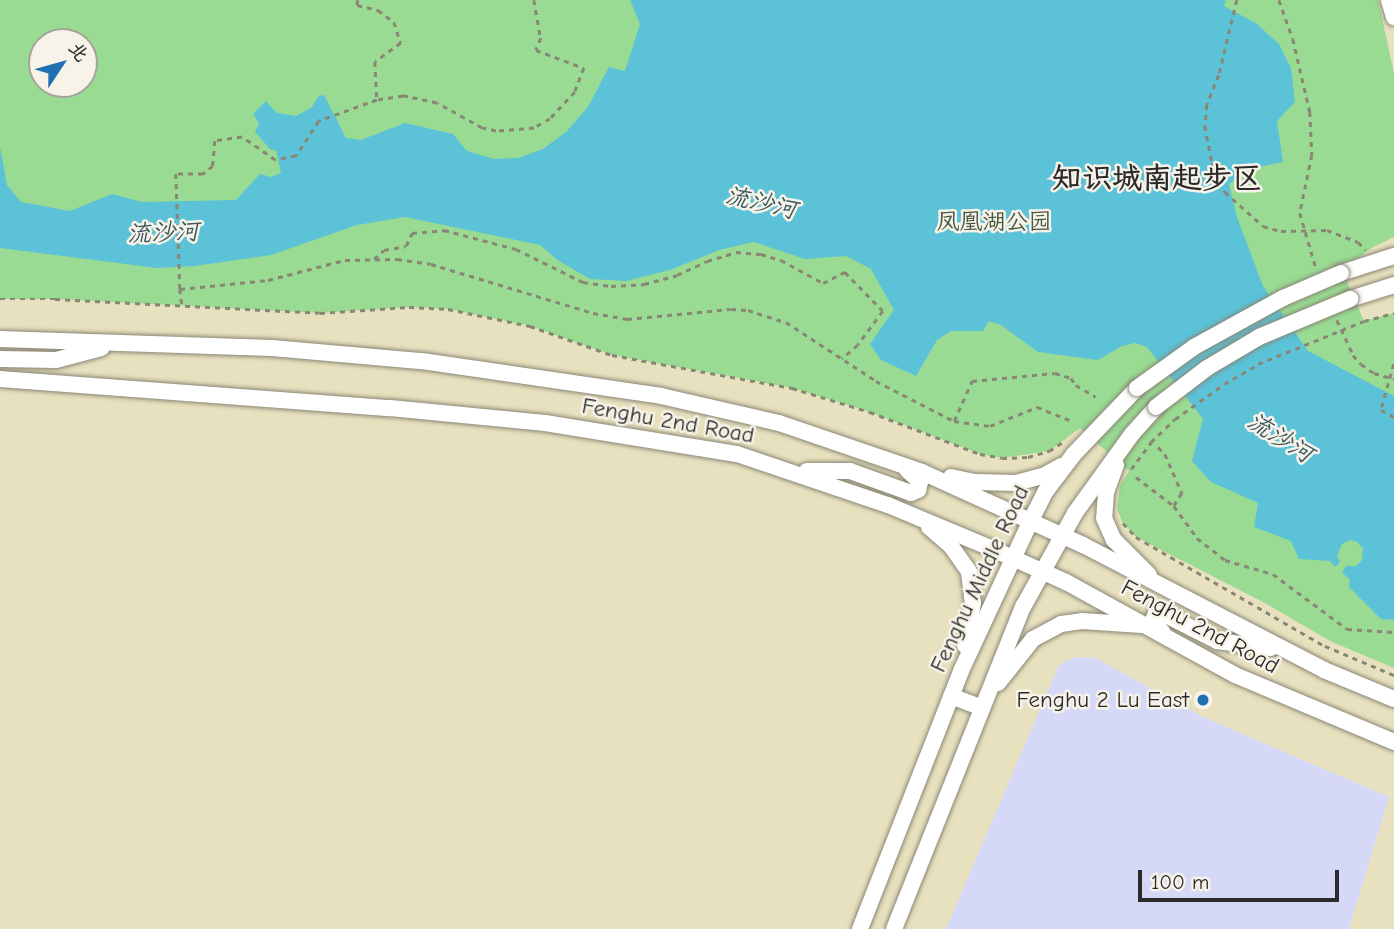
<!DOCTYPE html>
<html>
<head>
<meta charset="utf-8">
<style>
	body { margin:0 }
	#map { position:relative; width:1394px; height:929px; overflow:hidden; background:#e8e1bf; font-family:"Comic Neue","LXGW WenKai TC",sans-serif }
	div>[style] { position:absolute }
	.built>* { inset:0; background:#d6d8f8 }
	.green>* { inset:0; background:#99db93 }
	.water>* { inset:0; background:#5bc2d8 }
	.path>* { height:2.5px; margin-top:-1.25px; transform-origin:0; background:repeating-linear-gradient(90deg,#8a8675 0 5px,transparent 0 10px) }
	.roads { filter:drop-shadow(0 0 2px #8a8675) drop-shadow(0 0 2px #8a8675) }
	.minor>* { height:16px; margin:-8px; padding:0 8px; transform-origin:8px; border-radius:8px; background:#fff }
	.path-bridge>* { height:2.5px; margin-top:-1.25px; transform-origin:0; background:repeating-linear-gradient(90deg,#8a8675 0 5px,transparent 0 10px) }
	.bridges { filter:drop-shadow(0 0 2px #8a8675) drop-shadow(0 0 2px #8a8675) }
	.minor-bridge>* { height:16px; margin:-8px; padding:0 8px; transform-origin:8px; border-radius:8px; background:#fff }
	.dots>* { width:19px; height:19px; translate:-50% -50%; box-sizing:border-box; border:4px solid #f7f3e8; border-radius:50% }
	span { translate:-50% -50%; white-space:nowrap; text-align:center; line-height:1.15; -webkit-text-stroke:5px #f7f3e8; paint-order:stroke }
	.park-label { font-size:23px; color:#465745 }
	.street-label { font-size:23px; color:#2b2b2b }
	.poi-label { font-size:23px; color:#2b2b2b }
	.right { translate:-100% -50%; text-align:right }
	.water-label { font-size:24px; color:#39585f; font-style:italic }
	.district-label { font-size:30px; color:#2b2b2b; font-weight:700 }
	.north { position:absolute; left:28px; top:28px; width:70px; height:70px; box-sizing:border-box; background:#f7f3e8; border:2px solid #a5a39c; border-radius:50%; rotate:54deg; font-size:19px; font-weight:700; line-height:28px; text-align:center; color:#2b2b2b }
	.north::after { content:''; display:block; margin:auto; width:24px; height:32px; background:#1f6fb2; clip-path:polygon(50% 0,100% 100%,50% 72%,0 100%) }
	.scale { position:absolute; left:1138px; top:870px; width:201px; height:32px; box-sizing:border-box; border:4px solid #2b2b2b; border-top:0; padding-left:9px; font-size:21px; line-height:24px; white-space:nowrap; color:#2b2b2b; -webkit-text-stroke:5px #f7f3e8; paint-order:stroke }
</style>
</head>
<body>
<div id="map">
	<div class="built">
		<i style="clip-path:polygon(1075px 657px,1096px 658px,1201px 716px,1389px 797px,1349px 929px,946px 929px,1059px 665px)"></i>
	</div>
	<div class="green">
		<i style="clip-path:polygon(evenodd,0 0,1378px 0,1394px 73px,1394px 237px,1373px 247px,1342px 270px,1364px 321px,1394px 313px,1394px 668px,1330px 641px,1263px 602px,1136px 537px,1123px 523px,1117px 509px,1120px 486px,1129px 471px,1080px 428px,1049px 451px,1002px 458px,980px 454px,870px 412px,792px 388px,612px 355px,530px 326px,448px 309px,409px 307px,320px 313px,55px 299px,0 299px,0 0,42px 42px,84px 42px,84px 84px,42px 84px,42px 42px)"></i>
	</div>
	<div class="water">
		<i style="clip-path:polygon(630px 0,1226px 0,1224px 6px,1257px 24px,1279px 44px,1291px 68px,1295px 102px,1277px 121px,1283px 162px,1250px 169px,1229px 184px,1237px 217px,1263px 286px,1308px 351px,1394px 396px,1394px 620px,1381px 619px,1349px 587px,1350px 580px,1342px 572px,1346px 566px,1356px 566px,1362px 560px,1363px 548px,1357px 542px,1350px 540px,1342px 544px,1337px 556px,1340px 562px,1335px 567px,1330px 561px,1299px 559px,1291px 541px,1254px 527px,1258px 503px,1211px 482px,1192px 461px,1203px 419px,1147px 347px,1135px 343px,1122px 346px,1098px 360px,1038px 352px,1001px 325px,989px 321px,983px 331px,951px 331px,937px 340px,916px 376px,881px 360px,870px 344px,894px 310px,871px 269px,846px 256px,805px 259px,754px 242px,719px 250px,670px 270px,626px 281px,590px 279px,559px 261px,540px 245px,405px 217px,357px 225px,271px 255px,195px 266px,157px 268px,0 248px,0 147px,7px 185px,21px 202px,70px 211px,112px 194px,142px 202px,236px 200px,260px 174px,271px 177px,281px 173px,276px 150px,271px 150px,255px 132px,259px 123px,253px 114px,266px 101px,277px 113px,296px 116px,311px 108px,319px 96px,324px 95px,346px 138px,361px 140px,405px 123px,453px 134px,467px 151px,494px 159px,518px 158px,543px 149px,566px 132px,588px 107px,609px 67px,625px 71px,640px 24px)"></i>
	</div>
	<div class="path">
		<i style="left:358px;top:0;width:5px;rotate:101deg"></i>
		<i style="left:357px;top:5px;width:22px;rotate:13deg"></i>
		<i style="left:378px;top:10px;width:20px;rotate:37deg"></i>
		<i style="left:394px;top:22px;width:22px;rotate:72deg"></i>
		<i style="left:401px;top:43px;width:32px;rotate:144deg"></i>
		<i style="left:375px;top:62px;width:38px;rotate:87deg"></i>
		<i style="left:534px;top:0;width:39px;rotate:80deg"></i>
		<i style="left:541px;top:38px;width:13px;rotate:113deg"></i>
		<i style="left:536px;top:50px;width:51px;rotate:20.6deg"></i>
		<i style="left:584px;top:68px;width:26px;rotate:111deg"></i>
		<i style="left:575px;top:92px;width:37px;rotate:133deg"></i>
		<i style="left:550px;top:119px;width:18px;rotate:151deg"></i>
		<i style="left:534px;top:128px;width:38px;rotate:175deg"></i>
		<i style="left:496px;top:131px;width:14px;rotate:-168deg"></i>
		<i style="left:482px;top:128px;width:51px;rotate:-150.9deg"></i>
		<i style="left:437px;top:103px;width:35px;rotate:-168deg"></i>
		<i style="left:403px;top:96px;width:26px;rotate:171deg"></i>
		<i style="left:377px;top:100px;width:62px;rotate:160.1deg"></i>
		<i style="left:319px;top:121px;width:42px;rotate:123.3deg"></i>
		<i style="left:296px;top:156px;width:21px;rotate:169deg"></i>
		<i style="left:275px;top:160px;width:40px;rotate:-145.1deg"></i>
		<i style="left:242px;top:137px;width:27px;rotate:172deg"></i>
		<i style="left:215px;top:141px;width:25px;rotate:95deg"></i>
		<i style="left:213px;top:166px;width:13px;rotate:141deg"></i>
		<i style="left:203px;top:174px;width:27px;rotate:180deg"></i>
		<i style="left:176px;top:174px;width:115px;rotate:88deg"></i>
		<i style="left:180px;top:289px;width:88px;rotate:-5.8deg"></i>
		<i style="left:268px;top:280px;width:80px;rotate:-14.6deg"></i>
		<i style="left:345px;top:260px;width:52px;rotate:-1.1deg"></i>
		<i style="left:397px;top:259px;width:34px;rotate:8deg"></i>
		<i style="left:431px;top:264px;width:169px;rotate:16.8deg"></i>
		<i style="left:593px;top:313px;width:35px;rotate:10deg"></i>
		<i style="left:627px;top:319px;width:104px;rotate:-5.5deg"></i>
		<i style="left:731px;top:309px;width:17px;rotate:3deg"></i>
		<i style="left:748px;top:310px;width:40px;rotate:18deg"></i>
		<i style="left:786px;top:322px;width:108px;rotate:33.2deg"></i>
		<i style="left:876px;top:381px;width:88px;rotate:27.1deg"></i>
		<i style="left:954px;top:421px;width:36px;rotate:8deg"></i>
		<i style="left:990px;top:426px;width:51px;rotate:-22deg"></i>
		<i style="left:1037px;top:407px;width:38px;rotate:22deg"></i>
		<i style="left:1237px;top:0;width:77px;rotate:103.5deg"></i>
		<i style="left:1219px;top:75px;width:32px;rotate:112deg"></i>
		<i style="left:1207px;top:105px;width:21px;rotate:95deg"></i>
		<i style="left:1205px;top:126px;width:38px;rotate:79deg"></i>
		<i style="left:1212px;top:163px;width:32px;rotate:66deg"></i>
		<i style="left:1225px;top:192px;width:51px;rotate:41.8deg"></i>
		<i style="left:1263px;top:226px;width:19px;rotate:16deg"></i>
		<i style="left:1281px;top:231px;width:46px;rotate:-1.2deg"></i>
		<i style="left:1327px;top:230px;width:33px;rotate:21deg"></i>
		<i style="left:1358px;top:242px;width:11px;rotate:45deg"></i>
		<i style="left:1279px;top:0;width:41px;rotate:70.3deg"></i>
		<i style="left:1293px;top:39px;width:75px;rotate:76.9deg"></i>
		<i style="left:1310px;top:112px;width:43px;rotate:87.3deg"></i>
		<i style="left:1312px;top:155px;width:59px;rotate:101.7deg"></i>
		<i style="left:1300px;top:213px;width:57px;rotate:73.8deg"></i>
		<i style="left:374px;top:259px;width:13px;rotate:-42deg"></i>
		<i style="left:384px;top:250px;width:22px;rotate:-10deg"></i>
		<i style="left:406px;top:246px;width:14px;rotate:-65deg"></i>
		<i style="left:412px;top:233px;width:32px;rotate:-5deg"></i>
		<i style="left:444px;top:230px;width:74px;rotate:14.8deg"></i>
		<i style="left:516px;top:249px;width:75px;rotate:26.2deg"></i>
		<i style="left:583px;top:282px;width:28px;rotate:8deg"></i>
		<i style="left:611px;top:286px;width:33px;rotate:-3deg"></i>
		<i style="left:644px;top:284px;width:34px;rotate:-15deg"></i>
		<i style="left:677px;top:275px;width:33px;rotate:-25deg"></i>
		<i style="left:707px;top:261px;width:30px;rotate:-17deg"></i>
		<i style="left:736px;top:252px;width:25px;rotate:5deg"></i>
		<i style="left:761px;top:254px;width:21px;rotate:17deg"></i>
		<i style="left:781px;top:260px;width:48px;rotate:28.7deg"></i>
		<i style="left:823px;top:283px;width:25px;rotate:-27deg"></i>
		<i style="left:845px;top:272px;width:54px;rotate:45.7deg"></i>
		<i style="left:883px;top:311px;width:42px;rotate:126.3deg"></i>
		<i style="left:858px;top:345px;width:21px;rotate:139deg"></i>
		<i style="left:180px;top:289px;width:17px;rotate:83deg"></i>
		<i style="left:0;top:299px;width:55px"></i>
		<i style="left:55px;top:299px;width:265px;rotate:3deg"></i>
		<i style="left:320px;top:313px;width:89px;rotate:-3.9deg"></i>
		<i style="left:409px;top:307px;width:39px;rotate:3deg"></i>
		<i style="left:448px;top:309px;width:84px;rotate:11.7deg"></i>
		<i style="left:530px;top:326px;width:87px;rotate:19.5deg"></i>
		<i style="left:612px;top:355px;width:183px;rotate:10.4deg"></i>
		<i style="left:792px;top:388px;width:82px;rotate:17.1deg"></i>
		<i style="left:870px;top:412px;width:118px;rotate:20.9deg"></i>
		<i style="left:980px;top:454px;width:22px;rotate:10deg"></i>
		<i style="left:1002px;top:458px;width:26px;rotate:-2deg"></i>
		<i style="left:1028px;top:457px;width:22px;rotate:-16deg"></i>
		<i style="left:1049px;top:451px;width:20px;rotate:-33deg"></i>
		<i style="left:1337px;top:320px;width:38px;rotate:65deg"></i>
		<i style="left:1353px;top:355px;width:12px;rotate:48deg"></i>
		<i style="left:1361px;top:364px;width:16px;rotate:35deg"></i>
		<i style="left:1374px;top:373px;width:21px;rotate:17deg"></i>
		<i style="left:1364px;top:321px;width:31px;rotate:-15deg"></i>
		<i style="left:1394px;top:364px;width:48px;rotate:105.8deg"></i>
		<i style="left:1381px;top:410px;width:15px;rotate:28deg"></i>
		<i style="left:954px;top:421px;width:44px;rotate:-65.8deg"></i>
		<i style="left:972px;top:381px;width:83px;rotate:-5.5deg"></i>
		<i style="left:1055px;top:373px;width:17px;rotate:17deg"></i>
		<i style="left:1071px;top:378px;width:9px;rotate:54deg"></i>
		<i style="left:1076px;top:385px;width:23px;rotate:31deg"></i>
		<i style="left:1158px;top:447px;width:10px;rotate:45deg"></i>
		<i style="left:1165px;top:454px;width:43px;rotate:66.4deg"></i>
		<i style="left:1182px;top:493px;width:15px;rotate:122deg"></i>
		<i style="left:1131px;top:469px;width:34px;rotate:-53deg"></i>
		<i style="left:1151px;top:442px;width:33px;rotate:-44deg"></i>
		<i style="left:1136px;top:477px;width:48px;rotate:37.3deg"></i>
		<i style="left:1174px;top:506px;width:39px;rotate:54deg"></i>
		<i style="left:1197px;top:538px;width:36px;rotate:38deg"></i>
		<i style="left:1225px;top:560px;width:50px;rotate:16.3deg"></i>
		<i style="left:1273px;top:574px;width:92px;rotate:36.6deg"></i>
		<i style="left:1347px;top:629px;width:47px;rotate:3.7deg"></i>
		<i style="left:1123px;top:523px;width:19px;rotate:47deg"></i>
		<i style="left:1136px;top:537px;width:218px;rotate:30deg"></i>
		<i style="left:1325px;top:646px;width:75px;rotate:22.8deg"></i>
	</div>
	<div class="roads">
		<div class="minor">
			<i style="left:1389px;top:0;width:18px;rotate:74deg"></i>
			<i style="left:1341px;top:273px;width:56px;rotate:-17.8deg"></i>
			<i style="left:1350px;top:299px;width:46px;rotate:-17.7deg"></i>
			<i style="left:0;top:339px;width:272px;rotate:1.9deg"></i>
			<i style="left:272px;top:348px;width:151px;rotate:5deg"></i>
			<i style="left:422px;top:361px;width:242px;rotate:8.3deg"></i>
			<i style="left:661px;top:396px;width:121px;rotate:12.9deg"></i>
			<i style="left:779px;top:423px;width:151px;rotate:18.9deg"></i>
			<i style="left:922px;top:472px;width:177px;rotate:24.4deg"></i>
			<i style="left:1083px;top:545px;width:271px;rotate:27.4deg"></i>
			<i style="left:1324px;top:670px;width:76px;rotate:22.5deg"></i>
			<i style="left:0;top:359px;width:56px;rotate:1deg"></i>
			<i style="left:56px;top:360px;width:47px;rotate:-14.9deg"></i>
			<i style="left:0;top:379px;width:391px;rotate:4.3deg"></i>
			<i style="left:390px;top:408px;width:156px;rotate:5.5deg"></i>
			<i style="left:545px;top:423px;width:194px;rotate:9.2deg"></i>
			<i style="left:737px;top:454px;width:159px;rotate:18.7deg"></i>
			<i style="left:888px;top:505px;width:116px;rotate:22.8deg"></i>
			<i style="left:995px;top:550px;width:78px;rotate:24.3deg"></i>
			<i style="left:1066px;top:582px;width:193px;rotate:28.8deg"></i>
			<i style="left:1235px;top:675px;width:173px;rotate:22.8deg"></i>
			<i style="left:1116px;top:465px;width:29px;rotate:110deg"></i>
			<i style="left:1106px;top:492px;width:26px;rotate:94deg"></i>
			<i style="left:1104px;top:518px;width:24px;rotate:66deg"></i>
			<i style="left:1114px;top:540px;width:49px;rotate:45deg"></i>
			<i style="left:807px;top:471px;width:43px"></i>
			<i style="left:850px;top:471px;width:65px;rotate:19.8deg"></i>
			<i style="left:911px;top:493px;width:8px;rotate:-23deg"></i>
			<i style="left:918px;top:490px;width:8px;rotate:-76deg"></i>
			<i style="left:920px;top:482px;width:18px;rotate:-137deg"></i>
			<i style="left:951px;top:477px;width:24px;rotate:12deg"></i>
			<i style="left:974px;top:482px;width:42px;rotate:1.4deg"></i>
			<i style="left:1016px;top:483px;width:30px;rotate:-15deg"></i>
			<i style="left:1045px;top:475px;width:18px;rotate:-29deg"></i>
			<i style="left:929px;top:527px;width:29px;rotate:41deg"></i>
			<i style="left:951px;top:546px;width:32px;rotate:55deg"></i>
			<i style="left:969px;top:572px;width:31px;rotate:83deg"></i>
			<i style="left:973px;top:603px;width:43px;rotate:100.8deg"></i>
			<i style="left:1163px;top:633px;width:16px;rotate:-130deg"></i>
			<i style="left:1153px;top:621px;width:9px;rotate:-69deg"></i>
			<i style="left:1156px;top:613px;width:12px;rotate:14deg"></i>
			<i style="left:1168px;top:616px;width:55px;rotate:27deg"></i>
			<i style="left:1217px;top:641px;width:54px;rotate:7.4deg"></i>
			<i style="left:998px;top:683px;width:56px;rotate:-51.5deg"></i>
			<i style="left:1033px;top:639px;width:32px;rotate:-28deg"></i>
			<i style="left:1061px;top:624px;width:21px;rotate:-8deg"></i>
			<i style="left:1082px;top:621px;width:60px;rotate:3.8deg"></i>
			<i style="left:951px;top:696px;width:33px;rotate:21deg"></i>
			<i style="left:860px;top:929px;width:277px;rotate:-68.6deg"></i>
			<i style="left:961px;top:671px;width:166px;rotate:-65.1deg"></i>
			<i style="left:1031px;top:520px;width:33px;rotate:-63deg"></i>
			<i style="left:1046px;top:491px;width:46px;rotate:-52.9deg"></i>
			<i style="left:1074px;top:454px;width:91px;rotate:-46.3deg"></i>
			<i style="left:894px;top:929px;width:347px;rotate:-68.2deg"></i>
			<i style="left:1023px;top:607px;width:107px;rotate:-61deg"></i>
			<i style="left:1075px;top:513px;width:97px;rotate:-54.2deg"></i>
			<i style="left:1132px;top:434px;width:36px;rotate:-48deg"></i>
		</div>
	</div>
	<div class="path-bridge">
		<i style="left:1175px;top:419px;width:60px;rotate:-35.5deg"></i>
		<i style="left:1224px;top:384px;width:39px;rotate:-30deg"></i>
		<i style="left:1258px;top:364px;width:114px;rotate:-22.1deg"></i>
	</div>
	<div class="bridges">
		<div class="minor-bridge">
			<i style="left:1137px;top:388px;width:70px;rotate:-35.7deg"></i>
			<i style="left:1194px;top:347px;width:102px;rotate:-28.8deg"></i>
			<i style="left:1283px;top:298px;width:63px;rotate:-23.3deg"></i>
			<i style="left:1156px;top:407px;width:64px;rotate:-37.4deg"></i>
			<i style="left:1207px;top:368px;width:61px;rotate:-30.8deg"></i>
			<i style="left:1259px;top:337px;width:99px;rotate:-22.7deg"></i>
		</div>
	</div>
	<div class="dots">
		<i style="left:1203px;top:700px;background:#1f6fb2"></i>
	</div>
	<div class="park-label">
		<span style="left:994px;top:222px">凤凰湖公园</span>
	</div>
	<div class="street-label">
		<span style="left:668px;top:421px;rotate:10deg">Fenghu 2nd Road</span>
		<span style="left:980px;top:579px;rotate:-65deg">Fenghu Middle Road</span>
		<span style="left:1200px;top:627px;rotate:28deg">Fenghu 2nd Road</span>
	</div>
	<div class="poi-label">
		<span class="right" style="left:1189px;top:700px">Fenghu 2 Lu East</span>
	</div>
	<div class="water-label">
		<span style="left:761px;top:203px;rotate:13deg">流沙河</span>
		<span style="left:163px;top:233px;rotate:-2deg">流沙河</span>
		<span style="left:1280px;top:438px;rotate:32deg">流沙河</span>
	</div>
	<div class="district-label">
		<span style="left:1157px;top:179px">知识城南起步区</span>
	</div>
	<div class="north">北</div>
	<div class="scale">100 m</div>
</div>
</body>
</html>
